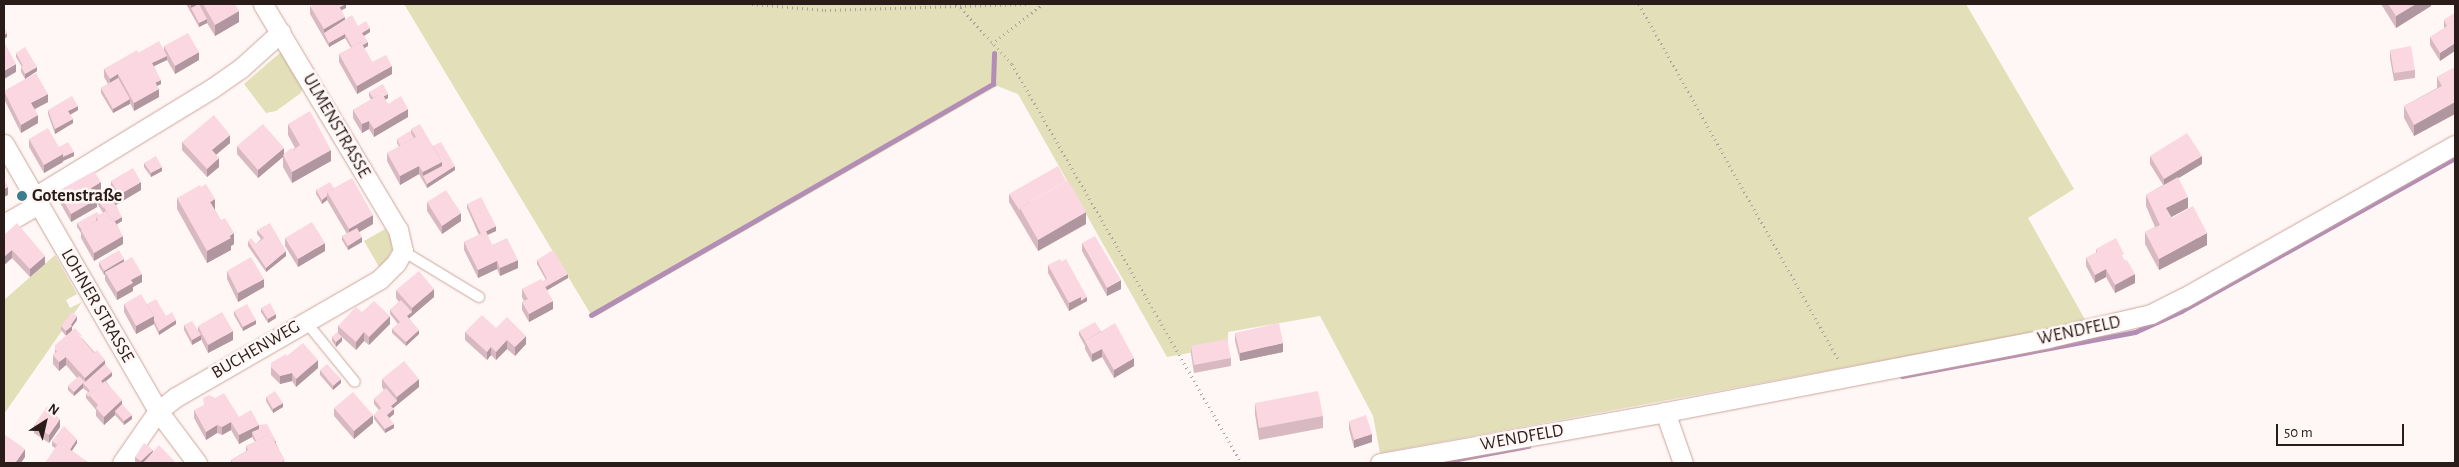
<!DOCTYPE html>
<html>
<head>
<meta charset="utf-8">
<style>
	body { margin:0 }
	#map { position:relative; width:2459px; height:467px; overflow:hidden; background:#fff7f5; font-family:"Alegreya Sans",sans-serif }
	div>[style] { position:absolute }
	.green>* { inset:0; background:#e3e0b9 }
	.stream>* { height:5px; margin:-2.5px; padding:0 2.5px; transform-origin:2.5px; border-radius:2.5px; background:#b28db5 }
	.path>* { height:3px; margin-top:-1.5px; transform-origin:0; background:repeating-linear-gradient(90deg,#aba19e 0 1px,transparent 0 5px) }
	.roads { filter:drop-shadow(0 0 1px #cba59c) drop-shadow(0 0 1px #cba59c) }
	.lane>* { height:10px; margin:-5px; padding:0 5px; transform-origin:5px; border-radius:5px; background:#fff }
	.street>* { height:19px; margin:-9.5px; padding:0 9.5px; transform-origin:9.5px; border-radius:9.5px; background:#fff }
	.wall>* { inset:0; background:#d8b9c2 }
	.shaded-wall>* { inset:0; background:#b0969e }
	.building>* { inset:0; background:#fbd7e1 }
	.dots>* { width:14px; height:14px; translate:-50% -50%; box-sizing:border-box; border:2px solid #fff7f5; border-radius:50% }
	span { translate:-50% -50%; white-space:nowrap; text-align:center; line-height:1.15; -webkit-text-stroke:5px #fff7f5; paint-order:stroke }
	.street-label { font-size:18px; color:#2a1c19 }
	.poi-label { font-size:18px; color:#2a1c19; font-weight:700 }
	.left { translate:0 -50%; text-align:left }
	.frame { position:absolute; inset:0; border:5px solid #2a1c19; pointer-events:none }
	.north { position:absolute; left:20px; top:397px; width:50px; height:50px; -webkit-text-stroke:4px #fff7f5; paint-order:stroke; rotate:35deg; font-size:14px; font-weight:700; line-height:20px; text-align:center; color:#2a1c19 }
	.north::after { content:''; display:block; margin:auto; width:18px; height:22px; background:#2a1c19; clip-path:polygon(50% 0,100% 100%,50% 72%,0 100%) }
	.scale { position:absolute; left:2276px; top:424px; width:128px; height:22px; box-sizing:border-box; border:2px solid #2a1c19; border-top:0; padding-left:6px; font-size:15px; line-height:18px; white-space:nowrap; color:#2a1c19; -webkit-text-stroke:4px #fff7f5; paint-order:stroke }
</style>
</head>
<body>
<div id="map">
	<div class="green">
		<i style="clip-path:polygon(404px 4px,1966px 4px,2074px 189px,2028px 218px,2087px 323px,1380px 453px,1373px 416px,1320px 316px,1228px 332px,1228px 346px,1167px 357px,1018px 94px,997px 86px,593px 318px)"></i>
		<i style="clip-path:polygon(282px 51px,303px 85px,301px 93px,276px 111px,266px 113px,244px 84px)"></i>
		<i style="clip-path:polygon(385px 229px,391px 238px,392px 250px,387px 260px,379px 267px,364px 241px)"></i>
		<i style="clip-path:polygon(55px 255px,77px 294px,66px 300px,70px 308px,82px 302px,4px 414px,4px 300px)"></i>
	</div>
	<div class="stream">
		<i style="left:591px;top:315px;width:464px;rotate:-29.9deg"></i>
		<i style="left:993px;top:84px;width:31px;rotate:-88deg"></i>
		<i style="left:1902px;top:376px;width:237px;rotate:-10.7deg"></i>
		<i style="left:2135px;top:332px;width:51px;rotate:-24.5deg"></i>
		<i style="left:2181px;top:311px;width:314px;rotate:-29.2deg"></i>
		<i style="left:1436px;top:463px;width:94px;rotate:-10.5deg"></i>
	</div>
	<div class="path">
		<i style="left:752px;top:4px;width:73px;rotate:4.7deg"></i>
		<i style="left:825px;top:10px;width:203px;rotate:-1.7deg"></i>
		<i style="left:957px;top:4px;width:81px;rotate:47.5deg"></i>
		<i style="left:1012px;top:64px;width:460px;rotate:60.1deg"></i>
		<i style="left:1639px;top:4px;width:409px;rotate:60.7deg"></i>
		<i style="left:992px;top:44px;width:65px;rotate:-38.1deg"></i>
	</div>
	<div class="roads">
		<div class="lane">
			<i style="left:403px;top:251px;width:89px;rotate:31.2deg"></i>
			<i style="left:306px;top:322px;width:77px;rotate:50.8deg"></i>
		</div>
		<div class="street">
			<i style="left:4px;top:144px;width:308px;rotate:60deg"></i>
			<i style="left:158px;top:411px;width:65px;rotate:53.1deg"></i>
			<i style="left:34px;top:197px;width:207px;rotate:-31.4deg"></i>
			<i style="left:211px;top:89px;width:35px;rotate:-35deg"></i>
			<i style="left:240px;top:69px;width:55px;rotate:-42.1deg"></i>
			<i style="left:4px;top:224px;width:39px;rotate:-30deg"></i>
			<i style="left:1665px;top:412px;width:54px;rotate:70.6deg"></i>
			<i style="left:122px;top:463px;width:63px;rotate:-55.3deg"></i>
			<i style="left:158px;top:411px;width:23px;rotate:-38deg"></i>
			<i style="left:176px;top:397px;width:236px;rotate:-30deg"></i>
			<i style="left:380px;top:279px;width:23px;rotate:-45deg"></i>
			<i style="left:396px;top:263px;width:14px;rotate:-60deg"></i>
			<i style="left:403px;top:251px;width:22px;rotate:-103deg"></i>
			<i style="left:398px;top:230px;width:263px;rotate:-120.9deg"></i>
			<i style="left:1380px;top:463px;width:290px;rotate:-10.1deg"></i>
			<i style="left:1665px;top:412px;width:390px;rotate:-10.9deg"></i>
			<i style="left:2048px;top:338px;width:106px;rotate:-13.1deg"></i>
			<i style="left:2151px;top:314px;width:36px;rotate:-27deg"></i>
			<i style="left:2183px;top:298px;width:312px;rotate:-29.4deg"></i>
		</div>
	</div>
	<div class="wall">
		<i style="clip-path:polygon(186px 4px,235px 4px,239px 22px,215px 36px,207px 23px,199px 27px)"></i>
		<i style="clip-path:polygon(2381px 4px,2431px 4px,2431px 6px,2396px 28px)"></i>
		<i style="clip-path:polygon(310px 6px,346px 8px,341px 10px,345px 20px,370px 32px,364px 36px,368px 46px,364px 48px,372px 62px,392px 74px,357px 94px,339px 62px,339px 54px,351px 48px,345px 38px,329px 47px,310px 14px)"></i>
		<i style="clip-path:polygon(2455px 13px,2440px 61px,2430px 45px,2430px 37px,2444px 29px,2444px 20px)"></i>
		<i style="clip-path:polygon(164px 46px,199px 60px,175px 74px,167px 60px,154px 66px,161px 84px,157px 86px,159px 97px,134px 111px,130px 103px,113px 113px,101px 93px,101px 88px,108px 84px,104px 77px,104px 69px,138px 53px,164px 50px)"></i>
		<i style="clip-path:polygon(2390px 50px,2415px 70px,2415px 78px,2394px 81px,2390px 58px)"></i>
		<i style="clip-path:polygon(16px 53px,37px 71px,25px 79px,21px 72px,21px 67px,22px 67px,16px 57px)"></i>
		<i style="clip-path:polygon(2455px 54px,2455px 114px,2414px 136px,2404px 118px,2404px 106px,2437px 88px,2437px 77px,2454px 68px,2454px 55px)"></i>
		<i style="clip-path:polygon(4px 91px,48px 102px,35px 109px,38px 123px,21px 133px,4px 99px)"></i>
		<i style="clip-path:polygon(369px 92px,388px 98px,385px 100px,388px 104px,408px 117px,374px 137px,369px 129px,362px 133px,353px 118px,353px 110px,371px 100px,369px 96px)"></i>
		<i style="clip-path:polygon(48px 110px,78px 110px,70px 115px,73px 123px,55px 134px,48px 114px)"></i>
		<i style="clip-path:polygon(288px 124px,331px 161px,292px 183px,283px 167px,283px 157px,258px 178px,237px 154px,237px 146px,284px 154px,295px 148px,288px 135px)"></i>
		<i style="clip-path:polygon(411px 129px,433px 146px,455px 170px,427px 188px,419px 174px,400px 185px,387px 161px,387px 153px,399px 147px,397px 143px,397px 139px,411px 133px)"></i>
		<i style="clip-path:polygon(29px 139px,59px 147px,74px 156px,63px 161px,63px 162px,44px 173px,29px 147px)"></i>
		<i style="clip-path:polygon(182px 142px,230px 143px,216px 155px,219px 167px,207px 177px,182px 150px)"></i>
		<i style="clip-path:polygon(2150px 156px,2202px 164px,2178px 178px,2188px 208px,2171px 217px,2207px 245px,2159px 270px,2145px 244px,2145px 232px,2155px 227px,2146px 206px,2146px 195px,2163px 185px,2150px 164px)"></i>
		<i style="clip-path:polygon(144px 163px,162px 171px,151px 177px,144px 167px)"></i>
		<i style="clip-path:polygon(111px 181px,141px 190px,116px 205px,122px 221px,117px 224px,123px 244px,94px 261px,81px 238px,81px 233px,77px 227px,77px 223px,99px 215px,105px 212px,103px 213px,97px 203px,97px 207px,71px 222px,58px 199px,58px 191px,101px 190px,94px 194px,96px 197px,111px 189px)"></i>
		<i style="clip-path:polygon(334px 188px,373px 224px,359px 232px,362px 242px,348px 250px,342px 240px,342px 236px,347px 234px,327px 200px,322px 204px,316px 194px,316px 190px)"></i>
		<i style="clip-path:polygon(1009px 194px,1086px 224px,1038px 251px,1009px 202px)"></i>
		<i style="clip-path:polygon(177px 198px,215px 210px,234px 244px,231px 246px,231px 250px,207px 263px,177px 209px)"></i>
		<i style="clip-path:polygon(427px 202px,461px 221px,442px 234px,427px 211px)"></i>
		<i style="clip-path:polygon(467px 204px,496px 231px,487px 235px,492px 245px,518px 268px,500px 276px,497px 269px,478px 278px,464px 250px,464px 242px,479px 235px,467px 208px)"></i>
		<i style="clip-path:polygon(257px 230px,286px 256px,266px 272px,248px 246px,248px 241px,256px 244px,261px 239px,257px 234px)"></i>
		<i style="clip-path:polygon(4px 235px,45px 264px,30px 277px,12px 258px,4px 265px)"></i>
		<i style="clip-path:polygon(285px 238px,325px 251px,298px 267px,285px 246px)"></i>
		<i style="clip-path:polygon(1082px 243px,1121px 289px,1107px 296px,1082px 251px)"></i>
		<i style="clip-path:polygon(2096px 249px,2124px 259px,2135px 283px,2115px 293px,2106px 277px,2095px 283px,2086px 266px,2086px 258px,2096px 253px)"></i>
		<i style="clip-path:polygon(537px 260px,568px 278px,547px 290px,553px 309px,529px 322px,522px 310px,522px 302px,524px 301px,522px 297px,522px 289px,546px 280px,537px 264px)"></i>
		<i style="clip-path:polygon(124px 261px,142px 282px,133px 287px,133px 291px,117px 300px,105px 280px,105px 275px,104px 275px,99px 266px,99px 262px)"></i>
		<i style="clip-path:polygon(1048px 265px,1087px 301px,1069px 311px,1048px 273px)"></i>
		<i style="clip-path:polygon(227px 271px,264px 287px,238px 302px,227px 279px)"></i>
		<i style="clip-path:polygon(396px 290px,434px 297px,409px 318px,419px 334px,406px 346px,392px 333px,392px 329px,398px 324px,390px 314px,390px 310px,399px 302px,396px 298px)"></i>
		<i style="clip-path:polygon(124px 304px,147px 304px,166px 316px,176px 324px,159px 335px,154px 324px,136px 334px,124px 312px)"></i>
		<i style="clip-path:polygon(261px 308px,276px 318px,268px 323px,261px 312px)"></i>
		<i style="clip-path:polygon(234px 311px,256px 324px,243px 331px,234px 315px)"></i>
		<i style="clip-path:polygon(362px 312px,390px 324px,369px 345px,364px 341px,356px 350px,342px 337px,342px 341px,336px 347px,332px 341px,332px 337px,338px 334px,338px 326px)"></i>
		<i style="clip-path:polygon(77px 320px,72px 327px,66px 336px,61px 330px,61px 326px)"></i>
		<i style="clip-path:polygon(184px 325px,198px 330px,198px 326px,233px 340px,208px 353px,201px 339px,192px 345px,184px 330px)"></i>
		<i style="clip-path:polygon(496px 328px,526px 344px,515px 356px,507px 349px,496px 360px,491px 355px,487px 360px,465px 340px,465px 332px)"></i>
		<i style="clip-path:polygon(1079px 331px,1101px 331px,1134px 366px,1114px 378px,1102px 357px,1092px 362px,1085px 349px,1085px 346px,1079px 335px)"></i>
		<i style="clip-path:polygon(1235px 333px,1283px 352px,1240px 361px,1235px 341px)"></i>
		<i style="clip-path:polygon(82px 338px,105px 364px,112px 376px,106px 381px,122px 404px,132px 419px,124px 425px,115px 415px,104px 425px,96px 416px,96px 410px,86px 398px,86px 394px,88px 392px,83px 388px,74px 396px,68px 390px,68px 386px,77px 378px,66px 365px,59px 371px,53px 364px,53px 355px,55px 353px,55px 345px)"></i>
		<i style="clip-path:polygon(1191px 346px,1231px 358px,1231px 366px,1194px 373px,1191px 354px)"></i>
		<i style="clip-path:polygon(287px 356px,318px 368px,296px 387px,292px 381px,280px 384px,271px 375px,271px 363px)"></i>
		<i style="clip-path:polygon(320px 370px,341px 383px,333px 390px,320px 375px)"></i>
		<i style="clip-path:polygon(382px 379px,419px 387px,393px 408px,394px 414px,389px 418px,394px 428px,385px 433px,374px 419px,374px 415px,379px 410px,374px 404px,374px 399px,384px 390px,382px 387px)"></i>
		<i style="clip-path:polygon(266px 397px,283px 407px,273px 413px,266px 401px)"></i>
		<i style="clip-path:polygon(1255px 403px,1323px 416px,1323px 428px,1259px 440px,1255px 414px)"></i>
		<i style="clip-path:polygon(334px 408px,373px 423px,354px 439px,334px 416px)"></i>
		<i style="clip-path:polygon(194px 410px,239px 417px,259px 425px,276px 441px,276px 443px,285px 463px,231px 463px,231px 460px,246px 451px,246px 446px,255px 442px,252px 437px,239px 444px,231px 430px,222px 435px,217px 433px,206px 440px,194px 418px)"></i>
		<i style="clip-path:polygon(1349px 421px,1372px 442px,1354px 448px,1349px 429px)"></i>
		<i style="clip-path:polygon(34px 425px,60px 427px,49px 443px,34px 433px)"></i>
		<i style="clip-path:polygon(52px 441px,77px 443px,72px 451px,88px 463px,55px 448px,52px 446px)"></i>
		<i style="clip-path:polygon(153px 452px,176px 463px,138px 463px,135px 461px,135px 457px)"></i>
	</div>
	<div class="shaded-wall">
		<i style="clip-path:polygon(191px 4px,199px 4px,191px 8px)"></i>
		<i style="clip-path:polygon(346px 4px,346px 8px,338px 12px,338px 8px)"></i>
		<i style="clip-path:polygon(2416px 4px,2431px 4px,2431px 6px,2396px 28px,2396px 16px)"></i>
		<i style="clip-path:polygon(239px 11px,239px 22px,215px 36px,215px 25px)"></i>
		<i style="clip-path:polygon(345px 17px,345px 25px,324px 33px,324px 29px)"></i>
		<i style="clip-path:polygon(207px 19px,207px 23px,199px 27px,199px 23px)"></i>
		<i style="clip-path:polygon(370px 28px,370px 32px,362px 37px,362px 33px)"></i>
		<i style="clip-path:polygon(7px 33px,7px 37px,4px 39px,4px 35px)"></i>
		<i style="clip-path:polygon(345px 34px,345px 38px,329px 47px,329px 43px)"></i>
		<i style="clip-path:polygon(368px 42px,368px 46px,354px 54px,354px 50px)"></i>
		<i style="clip-path:polygon(2455px 43px,2455px 51px,2440px 61px,2440px 53px)"></i>
		<i style="clip-path:polygon(199px 52px,199px 60px,175px 74px,175px 66px)"></i>
		<i style="clip-path:polygon(167px 56px,167px 60px,152px 67px,152px 63px)"></i>
		<i style="clip-path:polygon(16px 64px,16px 72px,4px 79px,4px 71px)"></i>
		<i style="clip-path:polygon(392px 66px,392px 74px,357px 94px,357px 86px)"></i>
		<i style="clip-path:polygon(37px 67px,37px 71px,25px 79px,25px 74px)"></i>
		<i style="clip-path:polygon(118px 74px,118px 82px,110px 87px,110px 79px)"></i>
		<i style="clip-path:polygon(161px 80px,161px 84px,153px 88px,153px 84px)"></i>
		<i style="clip-path:polygon(159px 89px,159px 97px,134px 111px,134px 103px)"></i>
		<i style="clip-path:polygon(48px 94px,48px 102px,31px 111px,31px 103px)"></i>
		<i style="clip-path:polygon(388px 94px,388px 98px,375px 106px,375px 101px)"></i>
		<i style="clip-path:polygon(130px 99px,130px 104px,113px 113px,113px 109px)"></i>
		<i style="clip-path:polygon(2455px 102px,2455px 114px,2414px 136px,2414px 125px)"></i>
		<i style="clip-path:polygon(78px 106px,78px 110px,68px 116px,68px 111px)"></i>
		<i style="clip-path:polygon(408px 109px,408px 117px,374px 137px,374px 129px)"></i>
		<i style="clip-path:polygon(38px 115px,38px 123px,21px 133px,21px 125px)"></i>
		<i style="clip-path:polygon(73px 119px,73px 123px,55px 134px,55px 129px)"></i>
		<i style="clip-path:polygon(369px 121px,369px 129px,362px 133px,362px 124px)"></i>
		<i style="clip-path:polygon(230px 135px,230px 143px,212px 158px,212px 150px)"></i>
		<i style="clip-path:polygon(284px 148px,284px 156px,258px 178px,258px 170px)"></i>
		<i style="clip-path:polygon(331px 150px,331px 161px,292px 183px,292px 172px)"></i>
		<i style="clip-path:polygon(74px 152px,74px 156px,63px 161px,63px 162px,44px 173px,44px 165px,63px 154px)"></i>
		<i style="clip-path:polygon(2202px 156px,2202px 164px,2164px 187px,2164px 179px)"></i>
		<i style="clip-path:polygon(219px 158px,219px 167px,207px 177px,207px 169px)"></i>
		<i style="clip-path:polygon(442px 162px,442px 170px,423px 176px,423px 172px)"></i>
		<i style="clip-path:polygon(419px 166px,419px 174px,400px 185px,400px 176px)"></i>
		<i style="clip-path:polygon(455px 166px,455px 170px,427px 188px,427px 184px)"></i>
		<i style="clip-path:polygon(162px 167px,162px 171px,151px 177px,151px 173px)"></i>
		<i style="clip-path:polygon(101px 182px,101px 190px,91px 196px,91px 188px)"></i>
		<i style="clip-path:polygon(141px 182px,141px 190px,114px 206px,114px 202px,119px 199px,119px 195px)"></i>
		<i style="clip-path:polygon(8px 187px,8px 195px,4px 197px,4px 189px)"></i>
		<i style="clip-path:polygon(327px 196px,327px 200px,322px 204px,322px 200px)"></i>
		<i style="clip-path:polygon(2188px 197px,2188px 208px,2166px 220px,2166px 208px)"></i>
		<i style="clip-path:polygon(97px 199px,97px 207px,71px 222px,71px 214px)"></i>
		<i style="clip-path:polygon(215px 199px,215px 211px,210px 202px)"></i>
		<i style="clip-path:polygon(1086px 212px,1086px 224px,1038px 251px,1038px 240px)"></i>
		<i style="clip-path:polygon(461px 213px,461px 221px,442px 234px,442px 226px)"></i>
		<i style="clip-path:polygon(373px 215px,373px 224px,349px 238px,349px 229px)"></i>
		<i style="clip-path:polygon(122px 217px,122px 221px,112px 227px,112px 223px)"></i>
		<i style="clip-path:polygon(496px 226px,496px 231px,481px 238px,481px 234px)"></i>
		<i style="clip-path:polygon(234px 233px,234px 244px,231px 246px,231px 250px,207px 263px,207px 251px)"></i>
		<i style="clip-path:polygon(2207px 233px,2207px 245px,2159px 270px,2159px 259px)"></i>
		<i style="clip-path:polygon(123px 236px,123px 244px,94px 261px,94px 253px)"></i>
		<i style="clip-path:polygon(362px 237px,362px 242px,348px 250px,348px 246px)"></i>
		<i style="clip-path:polygon(325px 243px,325px 251px,298px 267px,298px 259px)"></i>
		<i style="clip-path:polygon(12px 250px,12px 258px,4px 265px,4px 257px)"></i>
		<i style="clip-path:polygon(286px 251px,286px 256px,266px 272px,266px 268px)"></i>
		<i style="clip-path:polygon(45px 256px,45px 264px,30px 277px,30px 269px)"></i>
		<i style="clip-path:polygon(124px 259px,124px 264px,105px 272px,104px 275px,104px 271px)"></i>
		<i style="clip-path:polygon(518px 260px,518px 268px,500px 276px,500px 268px)"></i>
		<i style="clip-path:polygon(497px 261px,497px 269px,478px 278px,478px 270px)"></i>
		<i style="clip-path:polygon(2106px 269px,2106px 277px,2095px 283px,2095px 275px)"></i>
		<i style="clip-path:polygon(142px 274px,142px 282px,133px 287px,133px 291px,117px 300px,117px 292px,131px 280px)"></i>
		<i style="clip-path:polygon(568px 274px,568px 278px,544px 292px,544px 288px)"></i>
		<i style="clip-path:polygon(2135px 274px,2135px 283px,2115px 293px,2115px 285px)"></i>
		<i style="clip-path:polygon(264px 279px,264px 287px,238px 302px,238px 293px)"></i>
		<i style="clip-path:polygon(1121px 280px,1121px 289px,1107px 296px,1107px 288px)"></i>
		<i style="clip-path:polygon(434px 289px,434px 297px,412px 316px,412px 308px)"></i>
		<i style="clip-path:polygon(1081px 297px,1087px 297px,1087px 301px,1069px 311px,1069px 303px)"></i>
		<i style="clip-path:polygon(553px 301px,553px 309px,529px 322px,529px 314px)"></i>
		<i style="clip-path:polygon(412px 312px,412px 316px,407px 320px,407px 316px)"></i>
		<i style="clip-path:polygon(276px 314px,276px 318px,268px 323px,268px 319px)"></i>
		<i style="clip-path:polygon(77px 316px,77px 320px,72px 327px,72px 331px,66px 336px,66px 331px)"></i>
		<i style="clip-path:polygon(154px 316px,154px 324px,136px 334px,136px 326px)"></i>
		<i style="clip-path:polygon(390px 316px,390px 324px,369px 345px,369px 337px)"></i>
		<i style="clip-path:polygon(176px 320px,176px 324px,159px 335px,159px 331px)"></i>
		<i style="clip-path:polygon(256px 320px,256px 324px,243px 331px,243px 327px)"></i>
		<i style="clip-path:polygon(419px 330px,419px 334px,406px 346px,406px 342px)"></i>
		<i style="clip-path:polygon(233px 331px,233px 340px,208px 353px,208px 345px)"></i>
		<i style="clip-path:polygon(364px 332px,364px 341px,356px 350px,356px 342px)"></i>
		<i style="clip-path:polygon(201px 335px,201px 340px,192px 345px,192px 340px)"></i>
		<i style="clip-path:polygon(526px 336px,526px 344px,515px 356px,515px 347px)"></i>
		<i style="clip-path:polygon(342px 337px,342px 341px,336px 347px,336px 342px)"></i>
		<i style="clip-path:polygon(507px 340px,507px 349px,496px 360px,496px 352px)"></i>
		<i style="clip-path:polygon(1283px 343px,1283px 352px,1240px 361px,1240px 353px)"></i>
		<i style="clip-path:polygon(491px 347px,491px 355px,487px 360px,487px 352px)"></i>
		<i style="clip-path:polygon(1102px 349px,1102px 357px,1092px 362px,1092px 354px)"></i>
		<i style="clip-path:polygon(66px 357px,66px 365px,59px 371px,59px 362px)"></i>
		<i style="clip-path:polygon(1134px 358px,1134px 366px,1114px 378px,1114px 370px)"></i>
		<i style="clip-path:polygon(105px 360px,105px 368px,85px 385px,85px 378px)"></i>
		<i style="clip-path:polygon(318px 360px,318px 368px,296px 387px,296px 379px)"></i>
		<i style="clip-path:polygon(112px 372px,112px 376px,101px 385px,101px 381px)"></i>
		<i style="clip-path:polygon(292px 373px,292px 381px,280px 384px,280px 376px)"></i>
		<i style="clip-path:polygon(341px 379px,341px 383px,333px 390px,333px 386px)"></i>
		<i style="clip-path:polygon(419px 379px,419px 387px,397px 405px,397px 397px)"></i>
		<i style="clip-path:polygon(83px 383px,83px 388px,74px 396px,74px 392px)"></i>
		<i style="clip-path:polygon(122px 400px,122px 408px,115px 411px,115px 415px,104px 425px,104px 417px)"></i>
		<i style="clip-path:polygon(397px 401px,397px 405px,391px 410px,391px 406px)"></i>
		<i style="clip-path:polygon(283px 403px,283px 407px,273px 413px,273px 409px)"></i>
		<i style="clip-path:polygon(394px 409px,394px 414px,387px 420px,387px 415px)"></i>
		<i style="clip-path:polygon(132px 415px,132px 419px,124px 425px,124px 421px)"></i>
		<i style="clip-path:polygon(373px 415px,373px 423px,354px 439px,354px 431px)"></i>
		<i style="clip-path:polygon(60px 419px,60px 427px,49px 443px,49px 435px)"></i>
		<i style="clip-path:polygon(231px 422px,231px 430px,222px 435px,222px 427px)"></i>
		<i style="clip-path:polygon(394px 424px,394px 428px,385px 433px,385px 429px)"></i>
		<i style="clip-path:polygon(217px 425px,217px 433px,206px 440px,206px 432px)"></i>
		<i style="clip-path:polygon(259px 425px,259px 433px,252px 432px,252px 437px,239px 444px,239px 435px)"></i>
		<i style="clip-path:polygon(1372px 434px,1372px 442px,1354px 448px,1354px 440px)"></i>
		<i style="clip-path:polygon(77px 439px,77px 443px,68px 456px,68px 452px)"></i>
		<i style="clip-path:polygon(25px 449px,25px 457px,21px 463px,15px 463px)"></i>
		<i style="clip-path:polygon(153px 450px,153px 455px,144px 463px,141px 463px,141px 461px)"></i>
	</div>
	<div class="building">
		<i style="clip-path:polygon(199px 4px,207px 19px,199px 23px,191px 8px)"></i>
		<i style="clip-path:polygon(203px 4px,235px 4px,239px 11px,215px 25px)"></i>
		<i style="clip-path:polygon(314px 4px,338px 4px,345px 17px,324px 29px,310px 6px)"></i>
		<i style="clip-path:polygon(338px 4px,345px 4px,339px 7px)"></i>
		<i style="clip-path:polygon(2388px 4px,2416px 4px,2396px 16px)"></i>
		<i style="clip-path:polygon(2455px 13px,2455px 43px,2440px 53px,2430px 37px,2447px 26px,2444px 20px)"></i>
		<i style="clip-path:polygon(352px 15px,358px 26px,366px 21px,370px 28px,362px 33px,368px 42px,363px 45px,361px 42px,352px 47px,345px 34px,329px 43px,324px 33px)"></i>
		<i style="clip-path:polygon(4px 27px,7px 33px,4px 35px)"></i>
		<i style="clip-path:polygon(188px 33px,199px 52px,175px 66px,164px 46px)"></i>
		<i style="clip-path:polygon(159px 41px,167px 56px,152px 63px,161px 80px,155px 83px,138px 53px)"></i>
		<i style="clip-path:polygon(4px 42px,16px 64px,4px 71px)"></i>
		<i style="clip-path:polygon(361px 42px,372px 62px,386px 55px,392px 66px,357px 86px,339px 54px)"></i>
		<i style="clip-path:polygon(2411px 46px,2415px 70px,2394px 73px,2390px 50px)"></i>
		<i style="clip-path:polygon(25px 47px,37px 67px,25px 74px,21px 67px,23px 66px,16px 53px)"></i>
		<i style="clip-path:polygon(137px 50px,159px 89px,134px 103px,118px 74px,110px 79px,104px 69px)"></i>
		<i style="clip-path:polygon(2455px 67px,2455px 102px,2414px 125px,2404px 106px,2442px 86px,2437px 77px)"></i>
		<i style="clip-path:polygon(36px 73px,48px 94px,31px 103px,38px 115px,21px 125px,4px 91px)"></i>
		<i style="clip-path:polygon(118px 78px,130px 99px,113px 109px,101px 88px)"></i>
		<i style="clip-path:polygon(383px 84px,388px 94px,384px 96px,382px 93px,373px 98px,369px 92px)"></i>
		<i style="clip-path:polygon(382px 93px,388px 104px,401px 96px,408px 109px,374px 129px,369px 121px,362px 124px,353px 110px)"></i>
		<i style="clip-path:polygon(72px 96px,78px 106px,68px 111px,73px 119px,55px 129px,48px 110px)"></i>
		<i style="clip-path:polygon(310px 111px,331px 150px,292px 172px,283px 155px,291px 148px,293px 150px,300px 145px,288px 124px)"></i>
		<i style="clip-path:polygon(214px 115px,230px 135px,212px 150px,219px 158px,207px 169px,182px 142px)"></i>
		<i style="clip-path:polygon(263px 124px,284px 148px,258px 170px,237px 146px)"></i>
		<i style="clip-path:polygon(420px 124px,442px 162px,423px 172px,419px 166px,400px 176px,387px 153px,416px 137px,411px 129px)"></i>
		<i style="clip-path:polygon(48px 128px,63px 154px,44px 165px,29px 139px)"></i>
		<i style="clip-path:polygon(410px 131px,414px 138px,400px 146px,397px 139px)"></i>
		<i style="clip-path:polygon(2187px 133px,2202px 156px,2164px 179px,2150px 156px)"></i>
		<i style="clip-path:polygon(68px 142px,74px 152px,63px 157px,63px 154px,59px 147px)"></i>
		<i style="clip-path:polygon(441px 142px,455px 166px,427px 184px,423px 176px,442px 166px,442px 162px,433px 146px)"></i>
		<i style="clip-path:polygon(156px 156px,162px 167px,151px 173px,144px 163px)"></i>
		<i style="clip-path:polygon(1058px 166px,1066px 181px,1020px 208px,1020px 211px,1009px 194px)"></i>
		<i style="clip-path:polygon(133px 168px,141px 182px,119px 195px,111px 181px)"></i>
		<i style="clip-path:polygon(94px 171px,101px 182px,91px 188px,97px 199px,71px 214px,58px 191px)"></i>
		<i style="clip-path:polygon(2178px 177px,2188px 197px,2166px 208px,2172px 218px,2193px 206px,2207px 233px,2159px 259px,2145px 232px,2160px 225px,2146px 195px)"></i>
		<i style="clip-path:polygon(352px 178px,373px 215px,349px 229px,327px 192px)"></i>
		<i style="clip-path:polygon(4px 180px,8px 187px,4px 189px)"></i>
		<i style="clip-path:polygon(1068px 180px,1086px 212px,1038px 240px,1020px 208px)"></i>
		<i style="clip-path:polygon(330px 182px,334px 188px,327px 192px,327px 196px,322px 200px,316px 190px)"></i>
		<i style="clip-path:polygon(206px 184px,215px 199px,210px 202px,221px 220px,225px 218px,234px 233px,229px 235px,231px 238px,207px 251px,177px 198px,200px 185px,201px 187px)"></i>
		<i style="clip-path:polygon(113px 188px,119px 199px,114px 202px,122px 217px,115px 221px,113px 218px,111px 220px,104px 207px,103px 208px,96px 197px)"></i>
		<i style="clip-path:polygon(446px 190px,461px 213px,442px 226px,427px 202px)"></i>
		<i style="clip-path:polygon(481px 197px,496px 226px,481px 234px,467px 204px)"></i>
		<i style="clip-path:polygon(106px 211px,111px 220px,113px 218px,123px 236px,94px 253px,81px 230px,98px 220px,96px 217px)"></i>
		<i style="clip-path:polygon(97px 212px,99px 215px,96px 217px,96px 221px,82px 230px,77px 223px)"></i>
		<i style="clip-path:polygon(312px 222px,325px 243px,298px 259px,285px 238px)"></i>
		<i style="clip-path:polygon(17px 223px,45px 256px,30px 269px,12px 250px,4px 257px,4px 235px)"></i>
		<i style="clip-path:polygon(270px 223px,286px 251px,266px 268px,248px 241px,251px 238px,256px 244px,264px 238px,257px 230px)"></i>
		<i style="clip-path:polygon(357px 228px,362px 237px,348px 246px,342px 236px)"></i>
		<i style="clip-path:polygon(486px 231px,492px 245px,507px 238px,518px 260px,500px 268px,497px 261px,478px 270px,464px 242px)"></i>
		<i style="clip-path:polygon(1095px 236px,1121px 280px,1107px 288px,1082px 243px)"></i>
		<i style="clip-path:polygon(2116px 238px,2124px 254px,2122px 255px,2125px 261px,2127px 260px,2135px 274px,2115px 285px,2106px 269px,2095px 275px,2086px 258px,2097px 252px,2096px 249px)"></i>
		<i style="clip-path:polygon(119px 250px,124px 259px,104px 271px,99px 262px)"></i>
		<i style="clip-path:polygon(553px 250px,568px 274px,545px 287px,542px 281px,547px 279px,537px 260px)"></i>
		<i style="clip-path:polygon(132px 257px,142px 274px,131px 280px,133px 283px,117px 292px,105px 272px)"></i>
		<i style="clip-path:polygon(251px 257px,264px 279px,238px 293px,227px 271px)"></i>
		<i style="clip-path:polygon(1060px 259px,1081px 297px,1069px 303px,1048px 265px)"></i>
		<i style="clip-path:polygon(1066px 259px,1087px 297px,1081px 301px,1081px 297px,1061px 262px)"></i>
		<i style="clip-path:polygon(419px 271px,434px 289px,412px 308px,396px 290px)"></i>
		<i style="clip-path:polygon(541px 279px,553px 301px,529px 314px,522px 302px,528px 299px,522px 289px)"></i>
		<i style="clip-path:polygon(141px 294px,154px 316px,136px 326px,124px 304px)"></i>
		<i style="clip-path:polygon(156px 299px,166px 316px,172px 312px,176px 320px,159px 331px,154px 320px,154px 316px,147px 304px)"></i>
		<i style="clip-path:polygon(401px 300px,412px 312px,407px 316px,419px 330px,406px 342px,392px 329px,400px 322px,390px 310px)"></i>
		<i style="clip-path:polygon(374px 301px,390px 316px,369px 337px,364px 332px,356px 342px,338px 326px,356px 307px,362px 312px)"></i>
		<i style="clip-path:polygon(270px 303px,276px 314px,268px 319px,261px 308px)"></i>
		<i style="clip-path:polygon(247px 304px,256px 320px,243px 327px,234px 311px)"></i>
		<i style="clip-path:polygon(72px 312px,77px 316px,71px 325px,72px 326px,66px 331px,61px 326px)"></i>
		<i style="clip-path:polygon(222px 312px,233px 331px,208px 345px,198px 326px)"></i>
		<i style="clip-path:polygon(482px 315px,496px 328px,507px 317px,526px 336px,515px 347px,507px 340px,496px 352px,491px 347px,487px 352px,465px 332px)"></i>
		<i style="clip-path:polygon(192px 321px,201px 335px,192px 340px,184px 325px)"></i>
		<i style="clip-path:polygon(1095px 322px,1101px 331px,1085px 341px,1079px 331px)"></i>
		<i style="clip-path:polygon(1115px 323px,1134px 358px,1114px 370px,1102px 349px,1092px 354px,1085px 341px)"></i>
		<i style="clip-path:polygon(1279px 323px,1283px 343px,1240px 353px,1235px 333px)"></i>
		<i style="clip-path:polygon(75px 328px,82px 336px,81px 337px,78px 334px,57px 352px,55px 349px,55px 345px)"></i>
		<i style="clip-path:polygon(337px 332px,342px 337px,336px 342px,332px 337px)"></i>
		<i style="clip-path:polygon(78px 334px,94px 353px,97px 350px,105px 360px,85px 378px,66px 357px,59px 362px,53px 355px)"></i>
		<i style="clip-path:polygon(1227px 339px,1231px 358px,1194px 365px,1191px 346px)"></i>
		<i style="clip-path:polygon(303px 343px,318px 360px,296px 379px,292px 373px,280px 376px,271px 367px,271px 363px,286px 354px,287px 356px)"></i>
		<i style="clip-path:polygon(404px 361px,419px 379px,397px 397px,382px 379px)"></i>
		<i style="clip-path:polygon(105px 364px,112px 372px,101px 381px,103px 383px,89px 395px,89px 397px,86px 394px,90px 391px,83px 383px,74px 392px,68px 386px,79px 376px,85px 382px)"></i>
		<i style="clip-path:polygon(327px 364px,341px 379px,333px 386px,320px 370px)"></i>
		<i style="clip-path:polygon(105px 381px,122px 400px,104px 417px,96px 408px,98px 405px,89px 395px)"></i>
		<i style="clip-path:polygon(386px 388px,397px 401px,391px 406px,394px 409px,387px 415px,394px 424px,385px 429px,374px 415px,381px 408px,374px 399px)"></i>
		<i style="clip-path:polygon(275px 391px,283px 403px,273px 409px,266px 397px)"></i>
		<i style="clip-path:polygon(1318px 391px,1323px 416px,1259px 428px,1255px 403px)"></i>
		<i style="clip-path:polygon(353px 392px,373px 415px,354px 431px,334px 408px)"></i>
		<i style="clip-path:polygon(224px 393px,239px 417px,251px 410px,259px 425px,239px 435px,231px 422px,222px 427px,217px 425px,206px 432px,194px 410px,204px 405px,203px 398px,209px 395px,215px 398px)"></i>
		<i style="clip-path:polygon(122px 404px,132px 415px,124px 421px,115px 411px)"></i>
		<i style="clip-path:polygon(47px 407px,60px 419px,49px 435px,34px 425px)"></i>
		<i style="clip-path:polygon(1366px 415px,1372px 434px,1354px 440px,1349px 421px)"></i>
		<i style="clip-path:polygon(267px 424px,276px 441px,274px 441px,270px 434px,256px 441px,252px 432px,259px 429px,259px 425px)"></i>
		<i style="clip-path:polygon(64px 426px,77px 439px,70px 450px,59px 442px,57px 445px,52px 441px)"></i>
		<i style="clip-path:polygon(4px 434px,25px 449px,15px 463px,4px 463px)"></i>
		<i style="clip-path:polygon(270px 434px,285px 460px,280px 463px,233px 463px,231px 460px,248px 450px,246px 446px)"></i>
		<i style="clip-path:polygon(59px 442px,88px 462px,87px 463px,45px 463px)"></i>
		<i style="clip-path:polygon(144px 443px,153px 450px,141px 461px,135px 457px)"></i>
		<i style="clip-path:polygon(159px 445px,176px 463px,143px 463px)"></i>
	</div>
	<div class="dots">
		<i style="left:22px;top:196px;background:#3c7c8f"></i>
	</div>
	<div class="street-label">
		<span style="left:336px;top:126px;rotate:60deg">ULMENSTRASSE</span>
		<span style="left:97px;top:306px;rotate:60deg">LOHNER STRASSE</span>
		<span style="left:2079px;top:331px;rotate:-12deg">WENDFELD</span>
		<span style="left:256px;top:350px;rotate:-30deg">BUCHENWEG</span>
		<span style="left:1522px;top:438px;rotate:-10deg">WENDFELD</span>
	</div>
	<div class="poi-label">
		<span class="left" style="left:32px;top:196px">Gotenstraße</span>
	</div>
	<div class="frame"></div>
	<div class="north">N</div>
	<div class="scale">50 m</div>
</div>
</body>
</html>
